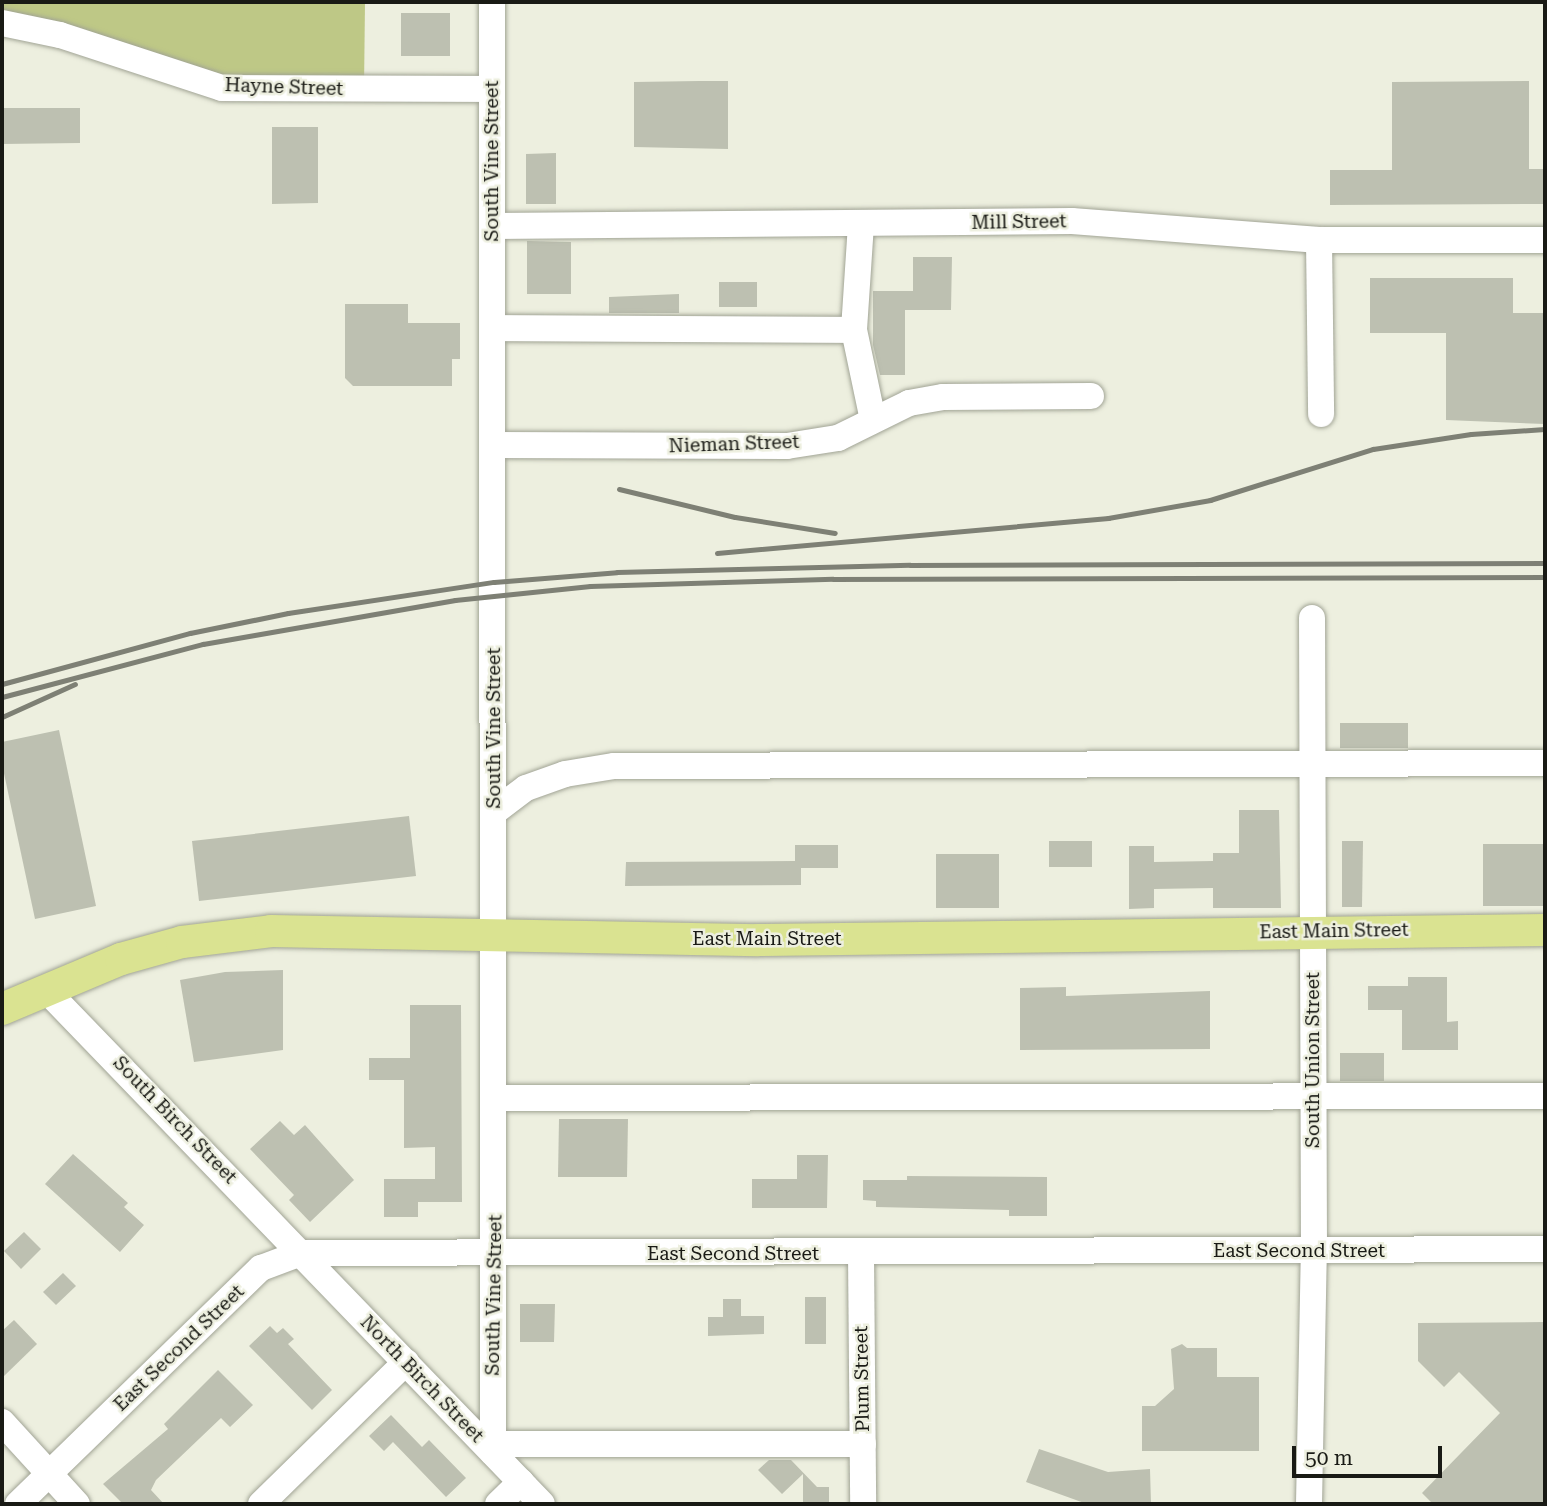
<!DOCTYPE html>
<html>
<head>
<meta charset="utf-8">
<style>
	body { margin:0 }
	#map { position:relative; width:1547px; height:1506px; overflow:hidden; background:#edefdf; font-family:"Roboto Serif",serif }
	div>[style] { position:absolute }
	.green>* { inset:0; background:#bec886 }
	.building>* { inset:0; background:#bdc0b1 }
	.roads { filter:drop-shadow(0 0 2px #a1a495) drop-shadow(0 0 2px #a1a495) }
	.minor>* { height:26px; margin:-13px; padding:0 13px; transform-origin:13px; border-radius:13px; background:#fff }
	.major>* { height:32px; margin:-16px; padding:0 16px; transform-origin:16px; border-radius:16px; background:#dae391 }
	.rail>* { height:5px; margin:-2.5px; padding:0 2.5px; transform-origin:2.5px; border-radius:2.5px; background:#7e8075 }
	span { translate:-50% -50%; white-space:nowrap; text-align:center; line-height:1.15; -webkit-text-stroke:5px #edefdf; paint-order:stroke }
	.street-label { font-size:19px; color:#191a15 }
	.frame { position:absolute; inset:0; border:4px solid #191a15; pointer-events:none }
	.scale { position:absolute; left:1292px; top:1446px; width:150px; height:32px; box-sizing:border-box; border:4px solid #191a15; border-top:0; padding-left:9px; font-size:21px; line-height:24px; white-space:nowrap; color:#191a15; -webkit-text-stroke:5px #edefdf; paint-order:stroke }
</style>
</head>
<body>
<div id="map">
	<div class="green">
		<i style="clip-path:polygon(2px 2px,365px 2px,364px 89px,222px 88px,2px 23px)"></i>
	</div>
	<div class="building">
		<i style="clip-path:polygon(401px 13px,450px 13px,450px 56px,401px 56px)"></i>
		<i style="clip-path:polygon(699px 81px,728px 81px,728px 149px,634px 147px,634px 82px)"></i>
		<i style="clip-path:polygon(1529px 81px,1529px 169px,1545px 169px,1545px 204px,1330px 205px,1330px 170px,1392px 170px,1392px 82px)"></i>
		<i style="clip-path:polygon(2px 108px,80px 108px,80px 143px,2px 144px)"></i>
		<i style="clip-path:polygon(272px 127px,318px 127px,318px 203px,272px 204px)"></i>
		<i style="clip-path:polygon(556px 153px,556px 204px,526px 204px,526px 154px)"></i>
		<i style="clip-path:polygon(527px 241px,571px 242px,571px 294px,527px 294px)"></i>
		<i style="clip-path:polygon(913px 257px,952px 257px,951px 310px,905px 310px,905px 375px,880px 375px,873px 345px,873px 291px,913px 291px)"></i>
		<i style="clip-path:polygon(1370px 278px,1513px 278px,1513px 313px,1545px 313px,1545px 424px,1446px 420px,1446px 333px,1370px 333px)"></i>
		<i style="clip-path:polygon(719px 282px,757px 282px,757px 307px,719px 307px)"></i>
		<i style="clip-path:polygon(679px 294px,679px 313px,609px 313px,609px 297px)"></i>
		<i style="clip-path:polygon(345px 304px,408px 304px,408px 323px,460px 323px,460px 359px,452px 359px,452px 386px,353px 386px,345px 378px)"></i>
		<i style="clip-path:polygon(1340px 723px,1408px 723px,1408px 748px,1340px 748px)"></i>
		<i style="clip-path:polygon(59px 730px,96px 906px,35px 919px,2px 764px,2px 742px)"></i>
		<i style="clip-path:polygon(1239px 810px,1279px 810px,1281px 908px,1213px 908px,1213px 888px,1154px 889px,1154px 908px,1129px 909px,1129px 846px,1154px 846px,1154px 862px,1213px 861px,1213px 853px,1239px 853px)"></i>
		<i style="clip-path:polygon(409px 816px,416px 876px,199px 901px,192px 841px)"></i>
		<i style="clip-path:polygon(1049px 841px,1092px 841px,1092px 867px,1049px 867px)"></i>
		<i style="clip-path:polygon(1342px 841px,1363px 841px,1362px 907px,1342px 907px)"></i>
		<i style="clip-path:polygon(1483px 844px,1543px 844px,1543px 906px,1483px 906px)"></i>
		<i style="clip-path:polygon(795px 845px,838px 845px,838px 868px,801px 868px,801px 885px,625px 886px,626px 862px,795px 861px)"></i>
		<i style="clip-path:polygon(936px 854px,999px 854px,999px 908px,936px 908px)"></i>
		<i style="clip-path:polygon(283px 970px,283px 1050px,194px 1062px,180px 980px,225px 972px)"></i>
		<i style="clip-path:polygon(1408px 977px,1447px 977px,1447px 1022px,1458px 1021px,1458px 1050px,1402px 1050px,1402px 1010px,1368px 1010px,1368px 986px,1408px 986px)"></i>
		<i style="clip-path:polygon(1066px 987px,1066px 996px,1210px 991px,1210px 1049px,1020px 1050px,1020px 988px)"></i>
		<i style="clip-path:polygon(410px 1005px,461px 1005px,462px 1202px,418px 1202px,418px 1217px,384px 1217px,384px 1179px,435px 1179px,435px 1147px,404px 1148px,404px 1080px,369px 1080px,369px 1058px,410px 1058px)"></i>
		<i style="clip-path:polygon(1340px 1053px,1384px 1053px,1384px 1081px,1340px 1081px)"></i>
		<i style="clip-path:polygon(559px 1119px,628px 1119px,627px 1177px,558px 1177px)"></i>
		<i style="clip-path:polygon(280px 1121px,294px 1135px,305px 1125px,354px 1180px,310px 1222px,289px 1200px,294px 1195px,250px 1149px)"></i>
		<i style="clip-path:polygon(73px 1154px,128px 1203px,124px 1207px,144px 1225px,120px 1252px,45px 1184px)"></i>
		<i style="clip-path:polygon(797px 1155px,828px 1155px,827px 1208px,752px 1208px,752px 1179px,797px 1179px)"></i>
		<i style="clip-path:polygon(907px 1176px,1047px 1177px,1047px 1216px,1009px 1216px,1009px 1210px,876px 1207px,876px 1201px,863px 1200px,863px 1180px,907px 1180px)"></i>
		<i style="clip-path:polygon(24px 1232px,41px 1249px,21px 1269px,4px 1251px)"></i>
		<i style="clip-path:polygon(63px 1273px,76px 1286px,56px 1305px,43px 1292px)"></i>
		<i style="clip-path:polygon(805px 1297px,826px 1297px,826px 1344px,805px 1344px)"></i>
		<i style="clip-path:polygon(723px 1299px,741px 1299px,741px 1316px,764px 1316px,764px 1334px,708px 1336px,708px 1317px,723px 1317px)"></i>
		<i style="clip-path:polygon(520px 1304px,555px 1304px,554px 1342px,520px 1342px)"></i>
		<i style="clip-path:polygon(14px 1320px,37px 1344px,2px 1378px,2px 1331px)"></i>
		<i style="clip-path:polygon(1545px 1322px,1545px 1504px,1433px 1504px,1422px 1493px,1500px 1413px,1459px 1372px,1444px 1387px,1418px 1361px,1418px 1323px)"></i>
		<i style="clip-path:polygon(270px 1326px,277px 1333px,283px 1328px,294px 1339px,288px 1344px,332px 1390px,312px 1410px,249px 1346px)"></i>
		<i style="clip-path:polygon(1182px 1344px,1187px 1348px,1217px 1348px,1217px 1377px,1259px 1377px,1259px 1451px,1142px 1451px,1142px 1406px,1155px 1406px,1174px 1389px,1171px 1349px)"></i>
		<i style="clip-path:polygon(218px 1370px,253px 1405px,230px 1427px,221px 1418px,156px 1480px,151px 1490px,164px 1504px,123px 1504px,103px 1484px,168px 1429px,164px 1424px)"></i>
		<i style="clip-path:polygon(391px 1415px,422px 1447px,429px 1440px,466px 1478px,446px 1497px,393px 1442px,384px 1451px,369px 1436px)"></i>
		<i style="clip-path:polygon(1039px 1449px,1108px 1472px,1150px 1469px,1151px 1504px,1087px 1504px,1026px 1482px)"></i>
		<i style="clip-path:polygon(769px 1460px,791px 1460px,817px 1487px,829px 1487px,829px 1504px,803px 1504px,803px 1474px,782px 1494px,758px 1470px)"></i>
	</div>
	<div class="roads">
		<div class="minor">
			<i style="left:492px;top:2px;width:1451px;rotate:89.96deg"></i>
			<i style="left:2px;top:23px;width:59px;rotate:11.7deg"></i>
			<i style="left:60px;top:35px;width:170px;rotate:18.1deg"></i>
			<i style="left:222px;top:88px;width:270px;rotate:0.2deg"></i>
			<i style="left:861px;top:224px;width:106px;rotate:93.8deg"></i>
			<i style="left:854px;top:330px;width:92px;rotate:78.1deg"></i>
			<i style="left:493px;top:226px;width:579px;rotate:-0.49deg"></i>
			<i style="left:1072px;top:221px;width:248px;rotate:4.4deg"></i>
			<i style="left:1319px;top:240px;width:226px"></i>
			<i style="left:1319px;top:240px;width:174px;rotate:89.3deg"></i>
			<i style="left:493px;top:328px;width:361px;rotate:0.3deg"></i>
			<i style="left:493px;top:445px;width:294px;rotate:0.2deg"></i>
			<i style="left:787px;top:446px;width:52px;rotate:-8.9deg"></i>
			<i style="left:838px;top:438px;width:79px;rotate:-26.2deg"></i>
			<i style="left:909px;top:403px;width:35px;rotate:-10deg"></i>
			<i style="left:943px;top:397px;width:148px;rotate:-0.4deg"></i>
			<i style="left:494px;top:812px;width:40px;rotate:-37deg"></i>
			<i style="left:526px;top:788px;width:41px;rotate:-19.7deg"></i>
			<i style="left:565px;top:774px;width:50px;rotate:-9.3deg"></i>
			<i style="left:614px;top:766px;width:931px;rotate:-0.18deg"></i>
			<i style="left:46px;top:990px;width:714px;rotate:46.02deg"></i>
			<i style="left:495px;top:1098px;width:1050px;rotate:-0.11deg"></i>
			<i style="left:861px;top:1254px;width:250px;rotate:89.5deg"></i>
			<i style="left:2px;top:1422px;width:111px;rotate:47.6deg"></i>
			<i style="left:490px;top:1444px;width:373px"></i>
			<i style="left:18px;top:1504px;width:339px;rotate:-44.2deg"></i>
			<i style="left:261px;top:1268px;width:43px;rotate:-20.6deg"></i>
			<i style="left:301px;top:1253px;width:1244px;rotate:-0.18deg"></i>
			<i style="left:261px;top:1504px;width:203px;rotate:-44.4deg"></i>
			<i style="left:498px;top:1504px;width:32px;rotate:-44deg"></i>
			<i style="left:1309px;top:1504px;width:253px;rotate:-88.9deg"></i>
			<i style="left:1314px;top:1251px;width:633px;rotate:-90.18deg"></i>
		</div>
		<div class="major">
			<i style="left:2px;top:1009px;width:129px;rotate:-22.8deg"></i>
			<i style="left:121px;top:959px;width:63px;rotate:-15.6deg"></i>
			<i style="left:182px;top:942px;width:90px;rotate:-7deg"></i>
			<i style="left:271px;top:931px;width:487px;rotate:1.1deg"></i>
			<i style="left:758px;top:940px;width:787px;rotate:-0.73deg"></i>
		</div>
	</div>
	<div class="rail">
		<i style="left:619px;top:489px;width:119px;rotate:13.6deg"></i>
		<i style="left:735px;top:517px;width:101px;rotate:9.1deg"></i>
		<i style="left:717px;top:553px;width:393px;rotate:-5.1deg"></i>
		<i style="left:1108px;top:518px;width:104px;rotate:-10deg"></i>
		<i style="left:1210px;top:500px;width:171px;rotate:-17.4deg"></i>
		<i style="left:1373px;top:449px;width:99px;rotate:-8.7deg"></i>
		<i style="left:1471px;top:434px;width:74px;rotate:-3.9deg"></i>
		<i style="left:2px;top:684px;width:195px;rotate:-15.2deg"></i>
		<i style="left:190px;top:633px;width:100px;rotate:-11.5deg"></i>
		<i style="left:288px;top:613px;width:208px;rotate:-8.6deg"></i>
		<i style="left:494px;top:582px;width:123px;rotate:-4.6deg"></i>
		<i style="left:617px;top:572px;width:293px;rotate:-1.4deg"></i>
		<i style="left:910px;top:565px;width:635px;rotate:-0.18deg"></i>
		<i style="left:2px;top:697px;width:208px;rotate:-14.8deg"></i>
		<i style="left:203px;top:644px;width:256px;rotate:-9.9deg"></i>
		<i style="left:455px;top:600px;width:136px;rotate:-5.9deg"></i>
		<i style="left:590px;top:586px;width:243px;rotate:-1.7deg"></i>
		<i style="left:833px;top:579px;width:712px;rotate:-0.16deg"></i>
		<i style="left:2px;top:717px;width:80px;rotate:-24.3deg"></i>
	</div>
	<div class="street-label">
		<span style="left:284px;top:87px;rotate:2deg">Hayne Street</span>
		<span style="left:492px;top:161px;rotate:-90deg">South Vine Street</span>
		<span style="left:1019px;top:222px;rotate:-1deg">Mill Street</span>
		<span style="left:734px;top:444px;rotate:-2deg">Nieman Street</span>
		<span style="left:494px;top:728px;rotate:-90deg">South Vine Street</span>
		<span style="left:1334px;top:931px;rotate:-1deg">East Main Street</span>
		<span style="left:767px;top:939px">East Main Street</span>
		<span style="left:1313px;top:1060px;rotate:-90deg">South Union Street</span>
		<span style="left:175px;top:1120px;rotate:46deg">South Birch Street</span>
		<span style="left:1299px;top:1251px">East Second Street</span>
		<span style="left:733px;top:1254px">East Second Street</span>
		<span style="left:494px;top:1295px;rotate:-89deg">South Vine Street</span>
		<span style="left:179px;top:1348px;rotate:-44deg">East Second Street</span>
		<span style="left:422px;top:1379px;rotate:46deg">North Birch Street</span>
		<span style="left:862px;top:1379px;rotate:-91deg">Plum Street</span>
	</div>
	<div class="frame"></div>
	<div class="scale">50 m</div>
</div>
</body>
</html>
